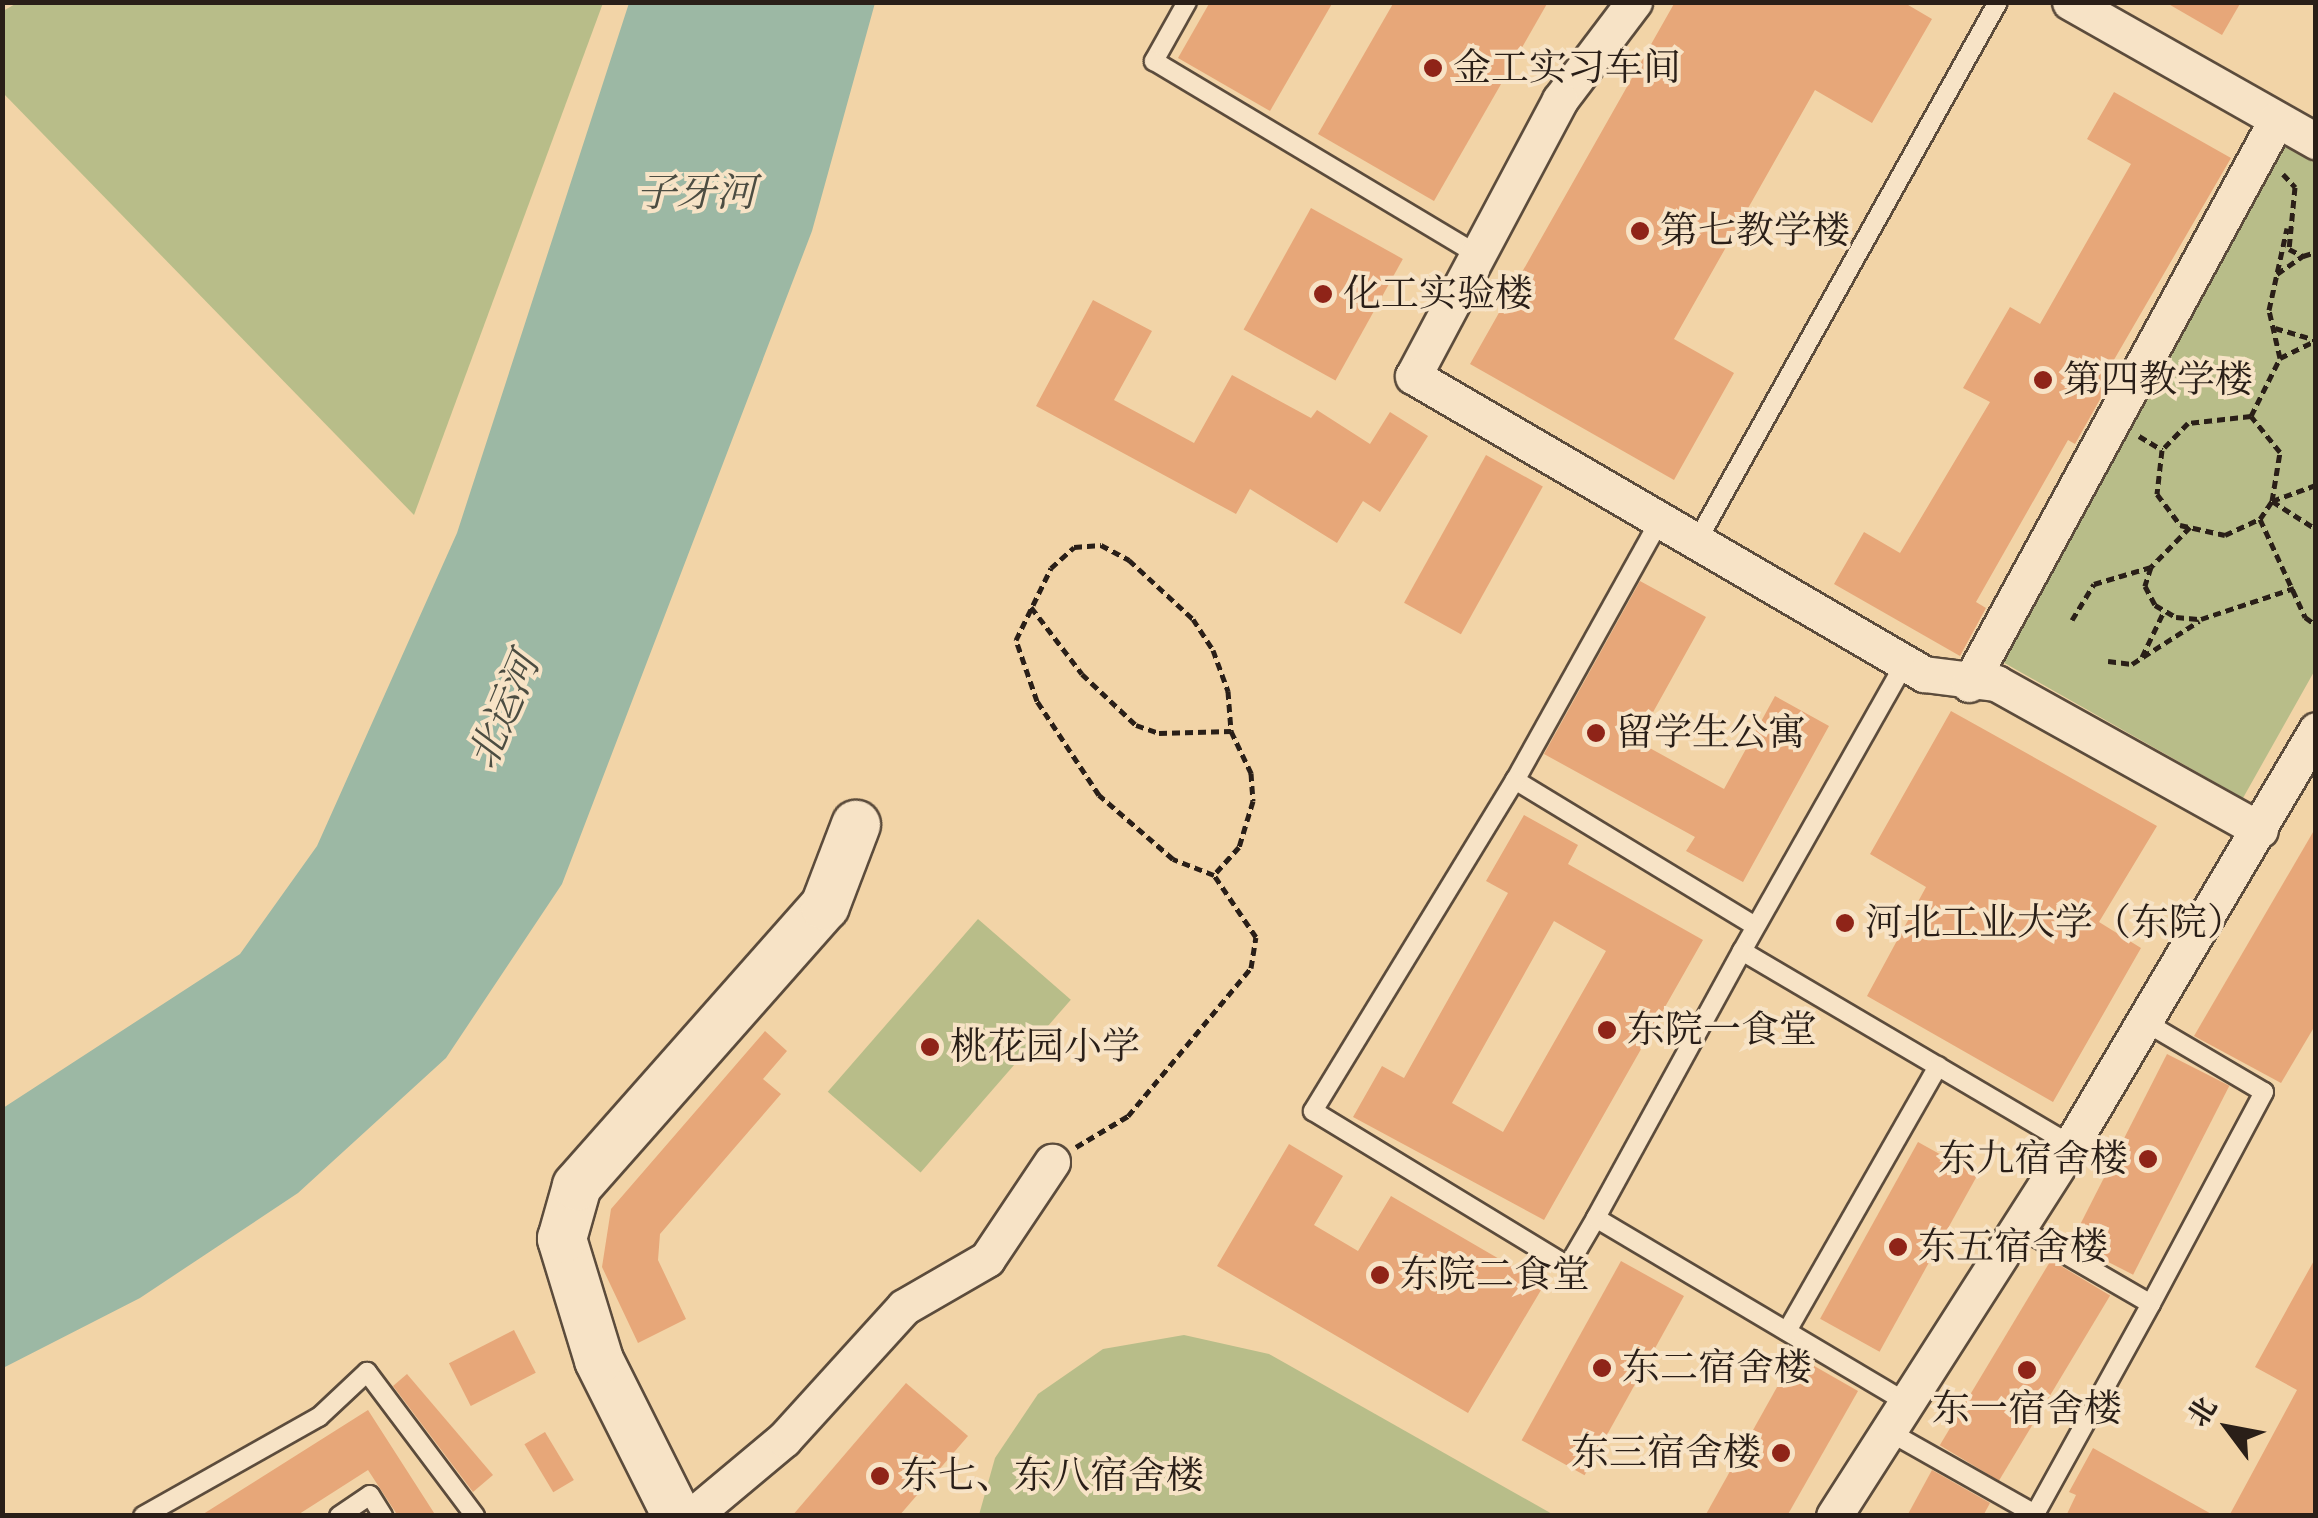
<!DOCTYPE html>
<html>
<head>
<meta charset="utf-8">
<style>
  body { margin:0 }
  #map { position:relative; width:2318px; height:1518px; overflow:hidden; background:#f2d4a7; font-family:"IM FELL French Canon","Noto Serif SC",serif }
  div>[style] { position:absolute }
  .green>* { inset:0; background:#b8bd89; transform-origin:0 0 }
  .water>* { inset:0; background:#9cb8a4 }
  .building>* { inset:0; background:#e7a779; transform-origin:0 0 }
  .path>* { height:5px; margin-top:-2.5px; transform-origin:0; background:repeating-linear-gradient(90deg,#2a1f18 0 8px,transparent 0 13px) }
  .roads { filter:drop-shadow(2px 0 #5c4c3c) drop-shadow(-2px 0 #5c4c3c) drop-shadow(0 2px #5c4c3c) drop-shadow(0 -2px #5c4c3c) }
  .lane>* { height:18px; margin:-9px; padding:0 9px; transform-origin:9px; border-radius:9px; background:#f7e3c6 }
  .street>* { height:35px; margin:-17.5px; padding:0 17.5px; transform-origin:17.5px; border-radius:17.5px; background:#f7e3c6 }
  .secondary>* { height:48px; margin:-24px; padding:0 24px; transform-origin:24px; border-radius:24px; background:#f7e3c6 }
  .dots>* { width:28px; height:28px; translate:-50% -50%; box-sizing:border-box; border:5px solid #f7e3c6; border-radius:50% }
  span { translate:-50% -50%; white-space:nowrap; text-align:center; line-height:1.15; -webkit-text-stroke:8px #f7e3c6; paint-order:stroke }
  .poi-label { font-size:38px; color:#2a1f18 }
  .left { translate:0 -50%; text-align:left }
  .right { translate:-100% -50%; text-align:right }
  .water-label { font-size:40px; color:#4c4d42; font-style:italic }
  .frame { position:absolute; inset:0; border:5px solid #2a1f18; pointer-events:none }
  .north { position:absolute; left:2178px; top:1378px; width:100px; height:100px; -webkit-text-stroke:8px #f7e3c6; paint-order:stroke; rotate:302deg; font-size:28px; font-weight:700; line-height:40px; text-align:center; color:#2a1f18 }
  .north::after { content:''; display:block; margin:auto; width:35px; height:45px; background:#2a1f18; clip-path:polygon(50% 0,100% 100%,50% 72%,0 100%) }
</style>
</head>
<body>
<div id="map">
  <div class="green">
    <i style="clip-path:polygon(17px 3px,603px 3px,414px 515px,3px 93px,3px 11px)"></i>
    <i style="clip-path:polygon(2274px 139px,2315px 163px,2315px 670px,2243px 798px,1985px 652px)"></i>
    <i style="left:978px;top:919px;width:123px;height:229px;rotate:41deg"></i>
    <i style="clip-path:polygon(1184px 1335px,1269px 1354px,1554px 1515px,979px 1515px,995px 1458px,1038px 1394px,1103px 1349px)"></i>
  </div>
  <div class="water">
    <i style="clip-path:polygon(629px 3px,875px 3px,812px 231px,562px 884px,446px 1058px,298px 1193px,140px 1298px,3px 1368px,3px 1108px,240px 954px,317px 846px,457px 533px)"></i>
  </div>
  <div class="building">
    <i style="clip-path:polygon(1210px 2px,1333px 2px,1270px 111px,1178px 58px)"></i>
    <i style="clip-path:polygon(1394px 2px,1548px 2px,1434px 201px,1318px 134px)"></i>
    <i style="clip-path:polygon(1675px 2px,1903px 2px,1932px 19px,1872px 123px,1815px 90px,1674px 339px,1734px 373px,1674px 480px,1470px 364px)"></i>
    <i style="clip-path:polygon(2165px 2px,2241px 2px,2222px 35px)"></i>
    <i style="clip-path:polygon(2114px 92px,2231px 158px,2111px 365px,2117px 369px,2075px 444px,2068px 440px,1976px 602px,1986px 608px,1960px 656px,1834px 584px,1864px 532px,1900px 553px,1990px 402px,1963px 388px,2010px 307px,2040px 324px,2131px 164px,2087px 139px)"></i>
    <i style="left:1311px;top:208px;width:105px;height:139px;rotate:29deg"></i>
    <i style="clip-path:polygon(1093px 300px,1152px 331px,1114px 400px,1194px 443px,1232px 375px,1311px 418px,1317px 410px,1370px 444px,1390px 412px,1428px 436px,1380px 512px,1363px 501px,1337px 543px,1250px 489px,1236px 514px,1036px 406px)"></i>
    <i style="left:1486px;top:455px;width:65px;height:169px;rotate:29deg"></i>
    <i style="clip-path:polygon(1640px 581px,1706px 617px,1637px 741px,1724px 789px,1775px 696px,1829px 726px,1743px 882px,1686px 851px,1695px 837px,1544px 754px)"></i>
    <i style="clip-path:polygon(1951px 711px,2157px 826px,2099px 922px,2141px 948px,2053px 1102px,1867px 996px,1926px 887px,1870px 854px)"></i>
    <i style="clip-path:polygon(evenodd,1524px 815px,1578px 845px,1568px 864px,1703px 940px,1544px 1220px,1353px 1117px,1382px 1066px,1404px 1078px,1508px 893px,1486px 881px,1524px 815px,1554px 921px,1606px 951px,1503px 1132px,1452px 1103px,1554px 921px)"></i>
    <i style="clip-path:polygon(2316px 827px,2316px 1024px,2281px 1083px,2194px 1036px)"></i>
    <i style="clip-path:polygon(765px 1031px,787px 1051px,763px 1079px,781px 1094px,660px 1234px,658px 1260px,686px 1319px,638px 1343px,602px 1267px,611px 1209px)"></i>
    <i style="left:2167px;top:1054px;width:70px;height:212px;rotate:27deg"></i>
    <i style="left:1918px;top:1142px;width:68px;height:202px;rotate:29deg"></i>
    <i style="clip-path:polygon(1289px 1144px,1343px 1176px,1314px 1225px,1358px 1251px,1391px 1196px,1544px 1285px,1468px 1413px,1217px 1266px)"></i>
    <i style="clip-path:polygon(2316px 1257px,2316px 1516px,2229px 1516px,2297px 1390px,2255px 1367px)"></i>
    <i style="left:2051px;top:1260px;width:69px;height:216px;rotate:31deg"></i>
    <i style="left:1621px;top:1261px;width:72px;height:205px;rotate:29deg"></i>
    <i style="left:514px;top:1330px;width:48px;height:73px;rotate:63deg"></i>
    <i style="clip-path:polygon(1795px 1355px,1858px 1391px,1787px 1516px,1705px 1516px)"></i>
    <i style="clip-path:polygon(407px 1374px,493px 1475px,473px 1492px,393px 1386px)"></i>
    <i style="clip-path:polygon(906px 1383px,968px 1436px,899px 1516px,792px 1516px)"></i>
    <i style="clip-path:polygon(368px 1410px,436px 1516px,398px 1516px,368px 1470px,296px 1516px,200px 1516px)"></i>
    <i style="left:545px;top:1432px;width:56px;height:24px;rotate:59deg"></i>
    <i style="clip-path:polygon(2093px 1448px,2215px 1516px,2066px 1516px,2076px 1495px,2069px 1492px)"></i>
    <i style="clip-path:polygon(1932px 1470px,1990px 1503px,1983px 1516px,1907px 1516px)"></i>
  </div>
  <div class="path">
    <i style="left:2283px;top:174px;width:18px;rotate:47deg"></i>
    <i style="left:2295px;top:187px;width:62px;rotate:95.5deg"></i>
    <i style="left:2289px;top:249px;width:16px;rotate:27deg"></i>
    <i style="left:2303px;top:256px;width:14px;rotate:-17deg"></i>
    <i style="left:2277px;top:274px;width:32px;rotate:-35deg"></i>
    <i style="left:2275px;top:328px;width:43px;rotate:16.3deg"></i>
    <i style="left:2280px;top:358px;width:37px;rotate:-26deg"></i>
    <i style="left:2251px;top:416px;width:65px;rotate:-63.4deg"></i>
    <i style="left:2280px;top:358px;width:49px;rotate:-102.9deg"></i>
    <i style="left:2269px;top:310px;width:84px;rotate:-77.6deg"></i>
    <i style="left:2139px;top:436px;width:27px;rotate:31deg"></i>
    <i style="left:2272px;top:501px;width:50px;rotate:-80.7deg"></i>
    <i style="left:2280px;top:452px;width:46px;rotate:-128.9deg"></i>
    <i style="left:2251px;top:416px;width:63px;rotate:173.7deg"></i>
    <i style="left:2188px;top:423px;width:37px;rotate:134deg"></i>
    <i style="left:2162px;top:450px;width:44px;rotate:96.5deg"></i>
    <i style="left:2157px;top:494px;width:39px;rotate:53deg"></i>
    <i style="left:2180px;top:525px;width:46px;rotate:12.5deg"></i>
    <i style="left:2225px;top:535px;width:38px;rotate:-25deg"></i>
    <i style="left:2260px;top:519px;width:22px;rotate:-56deg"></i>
    <i style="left:2272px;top:501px;width:47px;rotate:-20deg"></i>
    <i style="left:2272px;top:501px;width:52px;rotate:32.5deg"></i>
    <i style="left:2260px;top:519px;width:108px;rotate:65.3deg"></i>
    <i style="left:2305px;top:617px;width:14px;rotate:36deg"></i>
    <i style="left:2190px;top:527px;width:56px;rotate:134.3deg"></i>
    <i style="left:2151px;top:567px;width:20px;rotate:108deg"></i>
    <i style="left:2145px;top:586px;width:21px;rotate:62deg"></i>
    <i style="left:2155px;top:605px;width:24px;rotate:30deg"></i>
    <i style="left:2176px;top:617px;width:25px;rotate:5deg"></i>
    <i style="left:2201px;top:619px;width:98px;rotate:-18.4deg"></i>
    <i style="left:1031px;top:607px;width:84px;rotate:52.7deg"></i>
    <i style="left:1082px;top:674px;width:74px;rotate:43.4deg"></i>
    <i style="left:1136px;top:725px;width:24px;rotate:19deg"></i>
    <i style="left:1159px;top:733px;width:72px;rotate:-1.6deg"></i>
    <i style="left:2072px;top:620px;width:42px;rotate:-58.6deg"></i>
    <i style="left:2094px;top:584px;width:59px;rotate:-16.6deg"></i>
    <i style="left:2142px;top:657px;width:51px;rotate:-64.4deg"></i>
    <i style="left:2108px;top:661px;width:24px;rotate:7deg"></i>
    <i style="left:2132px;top:664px;width:80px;rotate:-32.7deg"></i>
    <i style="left:1076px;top:1147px;width:61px;rotate:-30.8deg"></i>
    <i style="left:1128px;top:1116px;width:192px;rotate:-50.3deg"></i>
    <i style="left:1251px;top:968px;width:31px;rotate:-81deg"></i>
    <i style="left:1256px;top:937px;width:75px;rotate:-124.1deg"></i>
    <i style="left:1214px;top:875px;width:44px;rotate:-158.7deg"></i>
    <i style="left:1173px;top:859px;width:98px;rotate:-139.1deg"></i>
    <i style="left:1099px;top:795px;width:113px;rotate:-123.4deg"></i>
    <i style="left:1037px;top:701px;width:65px;rotate:-109deg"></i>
    <i style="left:1016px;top:640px;width:80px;rotate:-64.1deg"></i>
    <i style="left:1051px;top:568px;width:31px;rotate:-42deg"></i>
    <i style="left:1074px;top:547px;width:27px;rotate:-4deg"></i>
    <i style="left:1101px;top:545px;width:32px;rotate:28deg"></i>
    <i style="left:1129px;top:560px;width:87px;rotate:42.7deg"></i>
    <i style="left:1193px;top:619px;width:37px;rotate:57deg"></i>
    <i style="left:1213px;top:650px;width:44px;rotate:69.9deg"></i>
    <i style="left:1228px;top:691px;width:40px;rotate:85.7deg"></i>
    <i style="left:1231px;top:731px;width:47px;rotate:64.5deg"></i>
    <i style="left:1251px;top:773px;width:28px;rotate:86deg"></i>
    <i style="left:1253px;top:801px;width:48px;rotate:106.9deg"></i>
    <i style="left:1239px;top:847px;width:38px;rotate:132deg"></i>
  </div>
  <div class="roads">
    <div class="lane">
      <i style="left:1187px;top:2px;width:68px;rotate:119.2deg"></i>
      <i style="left:1154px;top:61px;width:378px;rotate:30.9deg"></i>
      <i style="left:1660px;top:520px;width:298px;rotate:119.1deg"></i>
      <i style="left:1515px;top:780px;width:281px;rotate:31.3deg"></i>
      <i style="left:1697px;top:541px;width:617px;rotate:-60.82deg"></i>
      <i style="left:1905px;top:663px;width:331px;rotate:119.5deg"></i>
      <i style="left:1742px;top:951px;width:382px;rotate:30.5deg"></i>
      <i style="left:1515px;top:780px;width:388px;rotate:121.4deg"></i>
      <i style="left:1313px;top:1111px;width:298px;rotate:31.3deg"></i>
      <i style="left:1568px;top:1266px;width:56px;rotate:-59.7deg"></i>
      <i style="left:1742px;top:951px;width:304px;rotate:118.7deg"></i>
      <i style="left:1596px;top:1218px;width:360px;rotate:30.7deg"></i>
      <i style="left:2145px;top:1022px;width:138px;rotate:30.5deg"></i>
      <i style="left:2264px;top:1092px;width:240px;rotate:118.1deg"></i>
      <i style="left:1787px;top:1331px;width:305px;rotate:-60.3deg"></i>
      <i style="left:1888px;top:1431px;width:169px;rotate:29.5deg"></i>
      <i style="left:2035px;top:1514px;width:240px;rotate:-61.1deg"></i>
      <i style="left:2151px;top:1304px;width:154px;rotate:-149.9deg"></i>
      <i style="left:143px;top:1516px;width:202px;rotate:-29.4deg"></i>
      <i style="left:319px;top:1417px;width:66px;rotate:-43.2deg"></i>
      <i style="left:367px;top:1372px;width:180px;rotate:53.1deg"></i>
      <i style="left:339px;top:1516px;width:37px;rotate:-34deg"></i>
      <i style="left:370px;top:1495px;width:25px;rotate:58deg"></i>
    </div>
    <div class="street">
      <i style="left:1634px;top:2px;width:123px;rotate:127.1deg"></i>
      <i style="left:1560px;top:100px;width:313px;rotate:118deg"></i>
      <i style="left:1413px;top:376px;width:592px;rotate:30.25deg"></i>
      <i style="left:1924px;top:674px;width:73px;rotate:7.1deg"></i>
      <i style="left:1996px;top:683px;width:302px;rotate:29.1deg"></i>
      <i style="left:2070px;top:2px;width:283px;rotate:29.5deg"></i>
      <i style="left:1969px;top:684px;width:643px;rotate:-61.4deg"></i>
      <i style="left:692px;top:1516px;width:120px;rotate:-39.9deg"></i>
      <i style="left:784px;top:1439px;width:178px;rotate:-47.7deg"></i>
      <i style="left:904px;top:1307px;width:96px;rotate:-30deg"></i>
      <i style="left:987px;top:1259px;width:117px;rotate:-56.2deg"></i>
      <i style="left:1834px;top:1516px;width:440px;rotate:-57.4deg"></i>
      <i style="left:2071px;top:1145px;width:482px;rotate:-59.4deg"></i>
    </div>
    <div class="secondary">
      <i style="left:677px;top:1516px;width:174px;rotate:-116.6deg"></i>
      <i style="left:599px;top:1360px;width:127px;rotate:-107deg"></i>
      <i style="left:562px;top:1239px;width:55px;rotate:-74.2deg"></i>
      <i style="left:577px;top:1186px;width:374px;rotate:-48.5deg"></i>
      <i style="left:825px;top:906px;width:87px;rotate:-69.1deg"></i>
    </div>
  </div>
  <div class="dots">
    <i style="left:1433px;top:68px;background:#8f2418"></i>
    <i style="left:1640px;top:231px;background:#8f2418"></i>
    <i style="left:1323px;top:294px;background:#8f2418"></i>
    <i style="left:2043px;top:380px;background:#8f2418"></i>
    <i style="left:1596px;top:733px;background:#8f2418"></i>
    <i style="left:1845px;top:923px;background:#8f2418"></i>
    <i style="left:1607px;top:1030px;background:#8f2418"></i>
    <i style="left:930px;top:1047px;background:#8f2418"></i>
    <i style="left:2148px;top:1159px;background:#8f2418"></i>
    <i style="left:1898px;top:1247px;background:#8f2418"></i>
    <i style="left:1380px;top:1275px;background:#8f2418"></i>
    <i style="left:1602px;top:1368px;background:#8f2418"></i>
    <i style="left:2027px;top:1370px;background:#8f2418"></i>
    <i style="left:1781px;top:1453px;background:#8f2418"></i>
    <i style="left:880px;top:1476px;background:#8f2418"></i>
  </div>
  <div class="poi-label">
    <span class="left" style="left:1453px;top:68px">金工实习车间</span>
    <span class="left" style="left:1660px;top:231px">第七教学楼</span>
    <span class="left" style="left:1343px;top:294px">化工实验楼</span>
    <span class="left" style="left:2063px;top:380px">第四教学楼</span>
    <span class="left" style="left:1616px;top:733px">留学生公寓</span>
    <span class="left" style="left:1865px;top:923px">河北工业大学（东院）</span>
    <span class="left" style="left:1627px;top:1030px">东院一食堂</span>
    <span class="left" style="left:950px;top:1047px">桃花园小学</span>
    <span class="right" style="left:2128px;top:1159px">东九宿舍楼</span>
    <span class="left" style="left:1918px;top:1247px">东五宿舍楼</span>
    <span class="left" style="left:1400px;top:1275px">东院二食堂</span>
    <span class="left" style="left:1622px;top:1368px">东二宿舍楼</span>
    <span style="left:2027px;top:1409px">东一宿舍楼</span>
    <span class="right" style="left:1761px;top:1453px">东三宿舍楼</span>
    <span class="left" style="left:900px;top:1476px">东七、东八宿舍楼</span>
  </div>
  <div class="water-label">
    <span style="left:696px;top:193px">子牙河</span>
    <span style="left:504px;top:711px;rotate:-67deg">北运河</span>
  </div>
  <div class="frame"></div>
  <div class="north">北</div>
</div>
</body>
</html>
